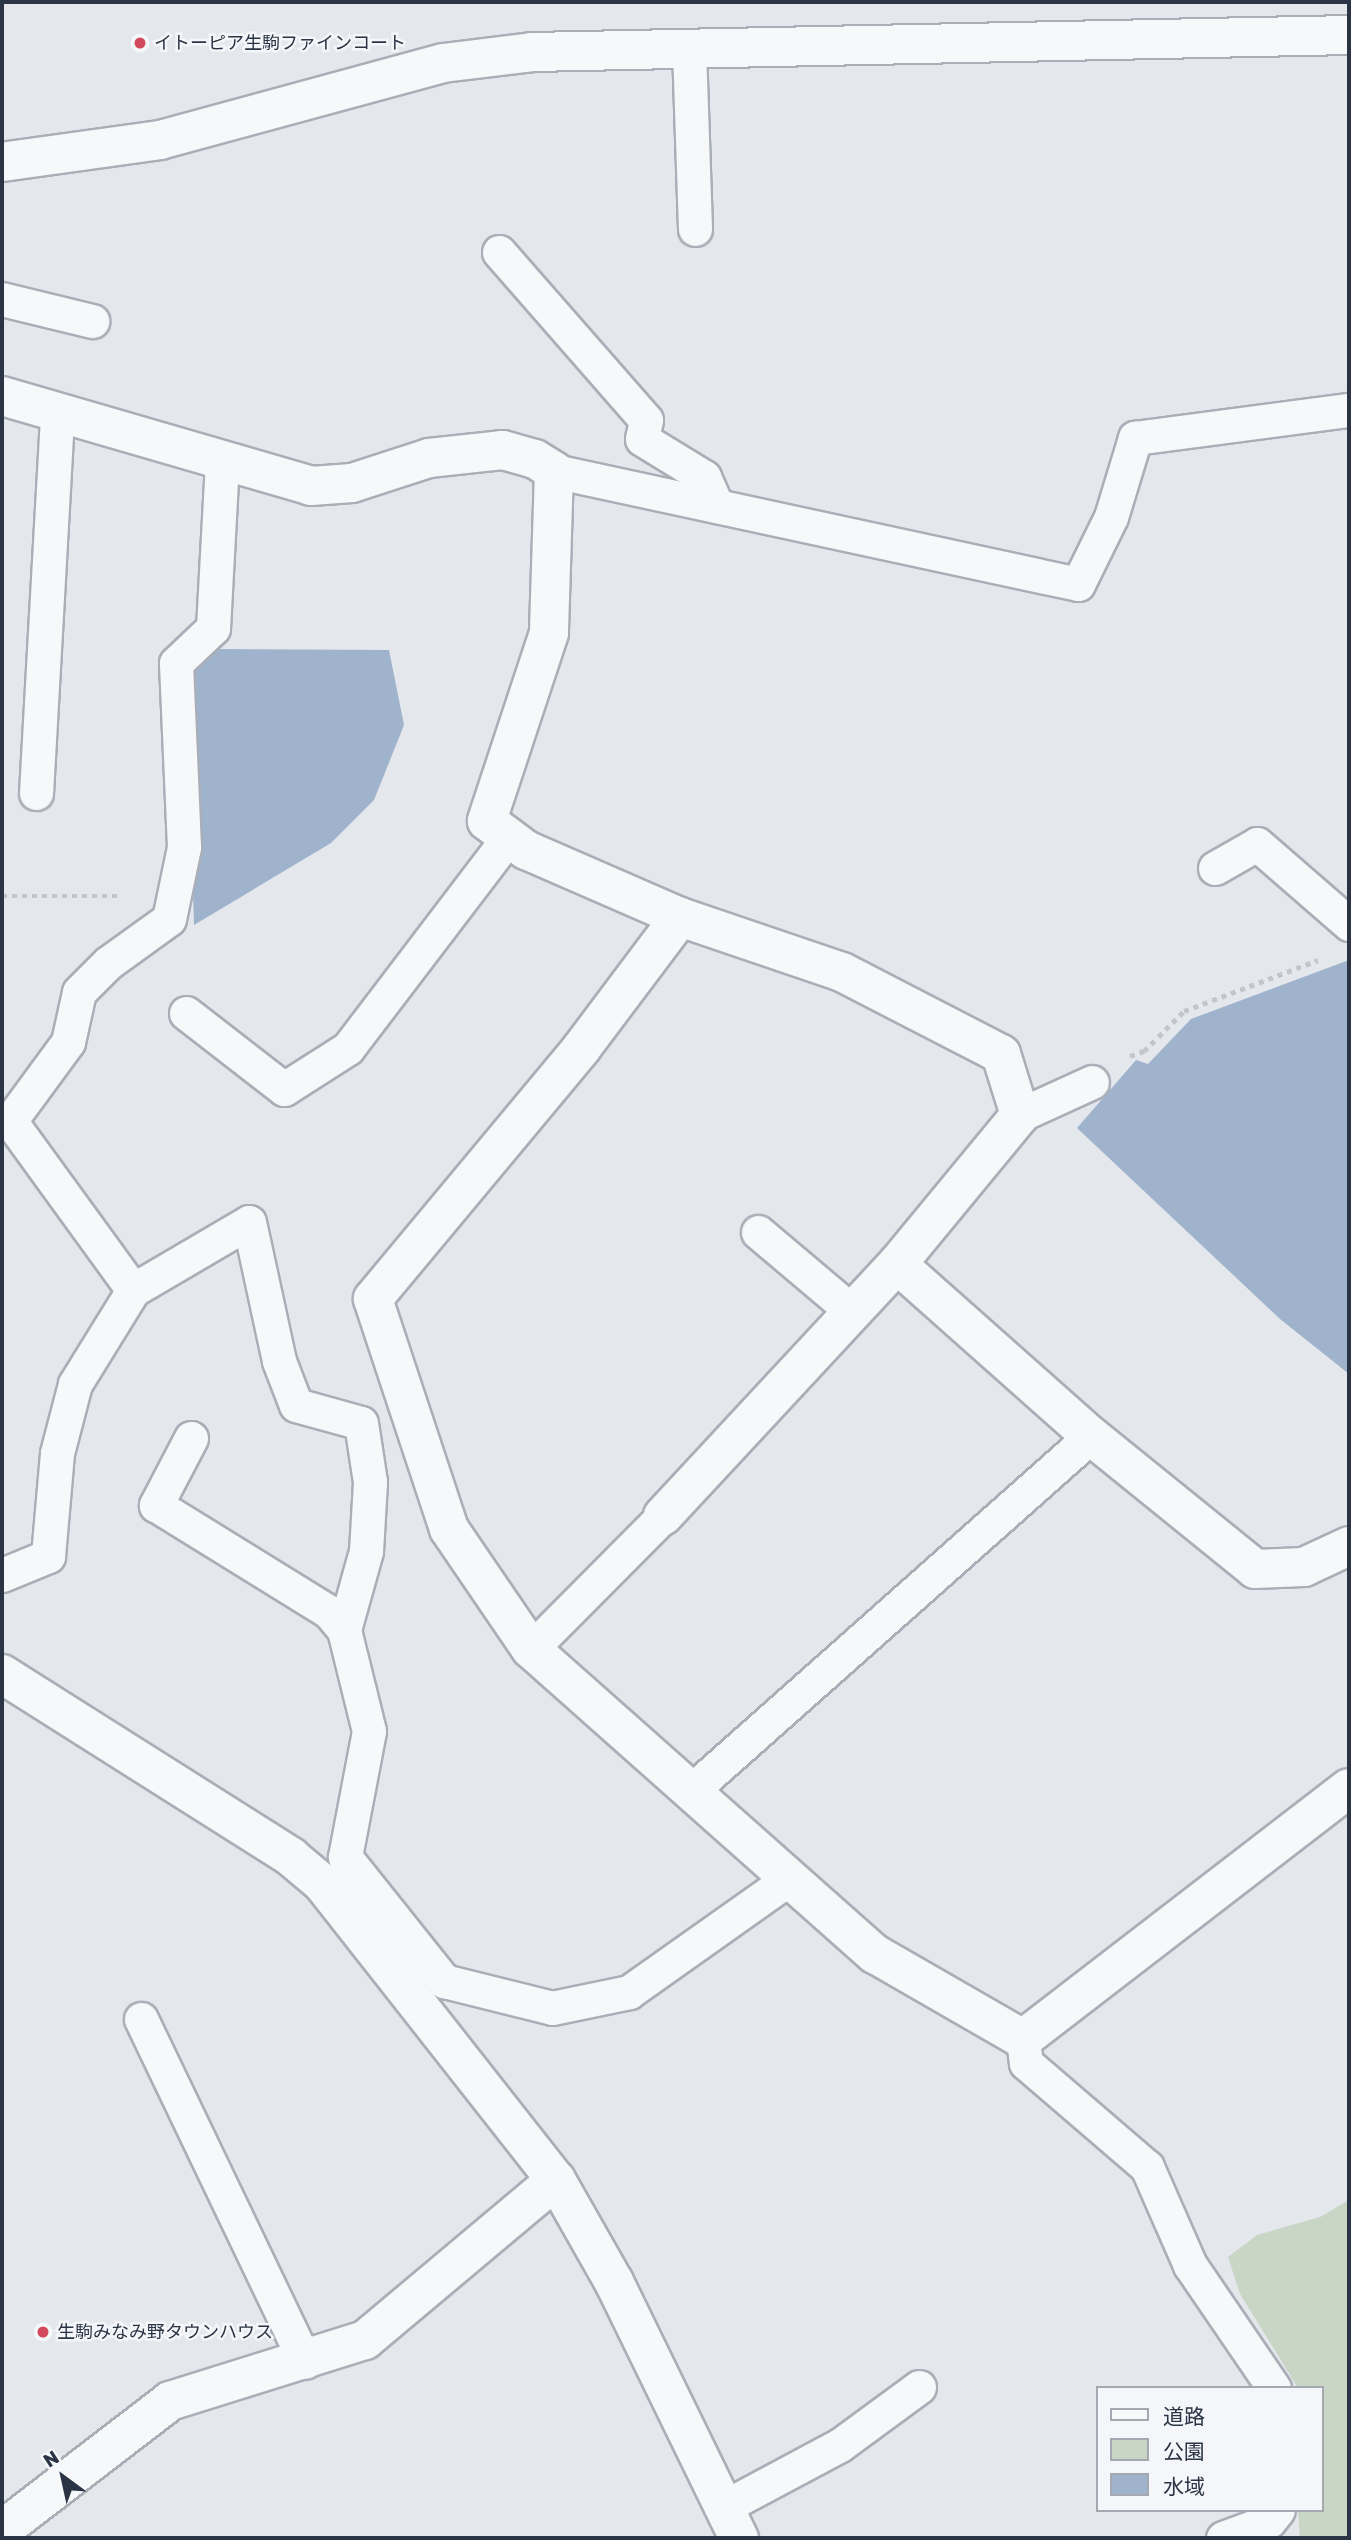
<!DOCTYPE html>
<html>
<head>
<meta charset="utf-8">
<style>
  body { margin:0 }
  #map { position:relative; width:1351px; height:2540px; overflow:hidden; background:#e4e7ec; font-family:Rubik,"Noto Sans JP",sans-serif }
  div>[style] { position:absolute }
  .green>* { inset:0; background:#c9d6c5 }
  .water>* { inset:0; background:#9fb4cc }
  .path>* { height:4.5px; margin-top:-2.25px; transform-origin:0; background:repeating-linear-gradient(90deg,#c2c5cb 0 5px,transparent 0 10px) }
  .roads { filter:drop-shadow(2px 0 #a9aeb7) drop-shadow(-2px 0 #a9aeb7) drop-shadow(0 2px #a9aeb7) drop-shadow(0 -2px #a9aeb7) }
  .lane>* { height:33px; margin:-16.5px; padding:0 16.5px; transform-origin:16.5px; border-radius:16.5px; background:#f7f8fa }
  .street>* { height:38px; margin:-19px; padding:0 19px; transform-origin:19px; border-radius:19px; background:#f7f8fa }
  .dots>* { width:19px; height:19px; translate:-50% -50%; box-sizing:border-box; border:4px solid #f4f6f9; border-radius:50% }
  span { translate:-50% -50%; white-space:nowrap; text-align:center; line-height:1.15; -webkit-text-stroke:5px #f4f6f9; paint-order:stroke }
  .poi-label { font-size:18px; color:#2b3445 }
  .left { translate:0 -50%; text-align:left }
  .frame { position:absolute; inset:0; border:4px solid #2b3445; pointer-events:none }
  .legend { position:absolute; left:1096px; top:2386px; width:228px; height:126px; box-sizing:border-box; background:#f4f6f9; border:2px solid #a4a8b1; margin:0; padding:9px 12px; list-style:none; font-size:21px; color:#2b3445 }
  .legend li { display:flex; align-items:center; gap:14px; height:35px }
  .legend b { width:35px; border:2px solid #a4a8b1 }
  .north { position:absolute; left:28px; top:2442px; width:70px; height:70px; -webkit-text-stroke:5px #f4f6f9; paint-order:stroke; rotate:327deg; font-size:19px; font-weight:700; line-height:28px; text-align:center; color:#2b3445 }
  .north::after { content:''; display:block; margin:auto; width:24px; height:32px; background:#2b3445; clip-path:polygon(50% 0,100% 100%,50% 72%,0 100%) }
</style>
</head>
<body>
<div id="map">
  <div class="green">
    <i style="clip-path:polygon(1349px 2200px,1349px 2538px,1300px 2538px,1298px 2510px,1321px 2510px,1321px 2388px,1298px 2388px,1240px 2294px,1228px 2257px,1257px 2235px,1320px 2217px)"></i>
  </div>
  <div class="water">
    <i style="clip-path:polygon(216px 649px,389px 650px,404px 725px,374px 800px,331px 843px,194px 925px,186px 669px)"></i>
    <i style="clip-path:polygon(1349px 960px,1349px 1374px,1280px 1319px,1077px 1128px,1136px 1060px,1148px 1064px,1191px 1019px)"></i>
  </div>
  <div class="path">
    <i style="left:2px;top:896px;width:116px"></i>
    <i style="left:1130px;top:1056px;width:15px;rotate:-20deg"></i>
    <i style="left:1144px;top:1051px;width:57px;rotate:-45deg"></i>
    <i style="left:1184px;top:1011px;width:143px;rotate:-20.8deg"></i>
  </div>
  <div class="roads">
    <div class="lane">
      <i style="left:689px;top:48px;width:181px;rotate:88.1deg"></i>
      <i style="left:499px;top:252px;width:223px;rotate:48.8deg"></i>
      <i style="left:646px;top:420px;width:19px;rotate:102deg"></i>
      <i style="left:642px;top:439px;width:73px;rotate:31.5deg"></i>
      <i style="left:704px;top:477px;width:32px;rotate:66deg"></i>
      <i style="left:2px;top:299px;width:93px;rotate:13.7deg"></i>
      <i style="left:554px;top:471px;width:536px;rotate:12.17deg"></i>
      <i style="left:1078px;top:584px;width:75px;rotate:-63.8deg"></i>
      <i style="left:1111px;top:517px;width:83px;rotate:-73.1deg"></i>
      <i style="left:1135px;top:438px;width:216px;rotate:-7.5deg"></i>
      <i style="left:36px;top:793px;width:382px;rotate:-86.8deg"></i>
      <i style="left:1215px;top:868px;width:48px;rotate:-29.7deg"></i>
      <i style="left:1257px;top:844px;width:122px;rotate:41deg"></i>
      <i style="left:186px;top:1013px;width:124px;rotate:37.8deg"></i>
      <i style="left:284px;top:1089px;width:76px;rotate:-32.6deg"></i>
      <i style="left:348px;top:1048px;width:265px;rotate:-52.7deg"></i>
      <i style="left:1020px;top:1115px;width:79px;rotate:-24.6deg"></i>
      <i style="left:758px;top:1232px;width:119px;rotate:40.2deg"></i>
      <i style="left:133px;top:1290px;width:209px;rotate:-126deg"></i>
      <i style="left:10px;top:1121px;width:98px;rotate:-53.7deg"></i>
      <i style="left:68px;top:1042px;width:51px;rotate:-77.6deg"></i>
      <i style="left:79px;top:992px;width:41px;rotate:-45deg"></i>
      <i style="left:108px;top:963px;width:75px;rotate:-35.8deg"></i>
      <i style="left:169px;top:919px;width:74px;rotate:-78.2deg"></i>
      <i style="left:184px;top:847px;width:184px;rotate:-92.5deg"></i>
      <i style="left:176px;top:663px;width:51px;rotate:-43.4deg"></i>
      <i style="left:213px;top:628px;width:168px;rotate:-86.9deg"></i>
      <i style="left:191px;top:1438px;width:76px;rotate:117.6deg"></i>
      <i style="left:156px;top:1505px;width:203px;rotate:31.7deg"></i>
      <i style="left:329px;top:1612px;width:23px;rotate:50deg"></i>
      <i style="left:344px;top:1630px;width:104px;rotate:76.1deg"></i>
      <i style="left:369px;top:1731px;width:128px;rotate:100.8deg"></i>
      <i style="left:345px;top:1857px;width:159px;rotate:51.4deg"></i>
      <i style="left:444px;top:1981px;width:111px;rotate:14deg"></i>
      <i style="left:552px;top:2008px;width:79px;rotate:-11.7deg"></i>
      <i style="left:629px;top:1992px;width:194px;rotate:-35.3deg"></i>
      <i style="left:2px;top:1575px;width:50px;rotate:-22.4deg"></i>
      <i style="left:48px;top:1556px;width:103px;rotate:-85deg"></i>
      <i style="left:57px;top:1453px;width:71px;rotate:-75.4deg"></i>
      <i style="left:75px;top:1384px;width:110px;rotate:-58.3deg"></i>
      <i style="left:133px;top:1290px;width:134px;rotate:-30.4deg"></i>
      <i style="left:249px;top:1222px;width:142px;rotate:77.8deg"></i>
      <i style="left:279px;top:1361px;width:47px;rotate:68.9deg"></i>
      <i style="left:296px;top:1405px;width:67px;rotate:15.5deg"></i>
      <i style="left:361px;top:1423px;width:60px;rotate:81.3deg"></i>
      <i style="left:370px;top:1482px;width:69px;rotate:93.3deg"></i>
      <i style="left:366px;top:1551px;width:82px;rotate:105.6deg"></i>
      <i style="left:531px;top:1649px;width:187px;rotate:-45.2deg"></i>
      <i style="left:691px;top:1791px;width:535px;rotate:-41.59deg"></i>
      <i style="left:141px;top:2019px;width:380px;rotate:64.4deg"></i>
      <i style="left:1023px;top:2039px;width:24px;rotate:83deg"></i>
      <i style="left:1026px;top:2063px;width:160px;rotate:40.7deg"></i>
      <i style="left:1147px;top:2167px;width:107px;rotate:66.3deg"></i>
      <i style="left:1190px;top:2265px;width:149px;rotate:55.7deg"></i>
      <i style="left:722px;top:2508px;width:134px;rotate:-28.1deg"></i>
      <i style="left:840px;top:2445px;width:98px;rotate:-36.3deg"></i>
      <i style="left:1223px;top:2538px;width:49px;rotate:-20.3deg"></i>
      <i style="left:1269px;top:2521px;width:14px;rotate:-51deg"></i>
    </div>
    <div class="street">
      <i style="left:2px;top:162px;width:160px;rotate:-7.9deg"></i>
      <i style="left:160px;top:140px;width:293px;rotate:-15.2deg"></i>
      <i style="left:443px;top:63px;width:90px;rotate:-7deg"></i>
      <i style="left:532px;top:52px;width:817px;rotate:-1.19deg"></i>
      <i style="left:2px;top:396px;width:322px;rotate:16.2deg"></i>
      <i style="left:311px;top:486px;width:41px;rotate:-4.2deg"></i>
      <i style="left:352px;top:483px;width:81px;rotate:-18deg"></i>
      <i style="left:429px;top:458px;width:74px;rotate:-6.2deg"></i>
      <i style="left:503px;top:450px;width:33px;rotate:16deg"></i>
      <i style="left:535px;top:459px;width:22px;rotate:32deg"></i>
      <i style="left:554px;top:471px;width:162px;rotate:91.8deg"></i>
      <i style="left:549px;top:633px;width:198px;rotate:108.3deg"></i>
      <i style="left:487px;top:821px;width:49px;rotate:36.6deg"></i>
      <i style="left:526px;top:850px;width:168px;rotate:23.5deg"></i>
      <i style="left:680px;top:917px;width:171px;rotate:18.8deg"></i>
      <i style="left:842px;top:972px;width:179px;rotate:27.3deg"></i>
      <i style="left:1001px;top:1054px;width:64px;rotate:72.7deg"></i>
      <i style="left:1020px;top:1115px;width:193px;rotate:129.5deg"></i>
      <i style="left:897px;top:1264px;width:344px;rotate:132.9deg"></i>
      <i style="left:680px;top:917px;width:165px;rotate:126.9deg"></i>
      <i style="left:581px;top:1049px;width:325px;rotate:129.8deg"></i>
      <i style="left:373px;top:1299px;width:242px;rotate:71.7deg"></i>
      <i style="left:449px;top:1529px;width:145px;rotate:55.7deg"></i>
      <i style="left:531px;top:1649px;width:460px;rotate:41.6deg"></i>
      <i style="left:875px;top:1954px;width:171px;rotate:29.9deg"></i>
      <i style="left:1023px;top:2039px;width:411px;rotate:-37.6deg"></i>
      <i style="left:897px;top:1264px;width:259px;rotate:41.6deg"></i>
      <i style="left:1091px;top:1436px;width:211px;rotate:39deg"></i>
      <i style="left:1255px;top:1569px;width:49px;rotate:-2.3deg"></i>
      <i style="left:1304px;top:1567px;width:50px;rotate:-25deg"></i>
      <i style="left:2px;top:1674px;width:342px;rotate:32.3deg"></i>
      <i style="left:291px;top:1857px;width:40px;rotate:40deg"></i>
      <i style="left:322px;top:1883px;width:378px;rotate:51.8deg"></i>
      <i style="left:556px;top:2180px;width:117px;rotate:60.4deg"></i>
      <i style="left:614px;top:2282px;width:285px;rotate:64deg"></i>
      <i style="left:2px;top:2530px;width:212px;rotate:-37.5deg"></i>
      <i style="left:170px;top:2401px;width:204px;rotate:-17.4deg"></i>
      <i style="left:365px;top:2340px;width:249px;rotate:-40deg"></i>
    </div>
  </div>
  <div class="dots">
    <i style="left:140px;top:43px;background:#d1495b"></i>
    <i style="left:43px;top:2332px;background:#d1495b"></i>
  </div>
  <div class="poi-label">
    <span class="left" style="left:154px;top:43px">イトーピア生駒ファインコート</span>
    <span class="left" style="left:57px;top:2332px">生駒みなみ野タウンハウス</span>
  </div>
  <div class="frame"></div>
  <ul class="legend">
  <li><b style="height:9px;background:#f7f8fa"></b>道路</li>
  <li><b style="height:19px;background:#c9d6c5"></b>公園</li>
  <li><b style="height:19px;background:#9fb4cc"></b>水域</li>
  </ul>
  <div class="north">N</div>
</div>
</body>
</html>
